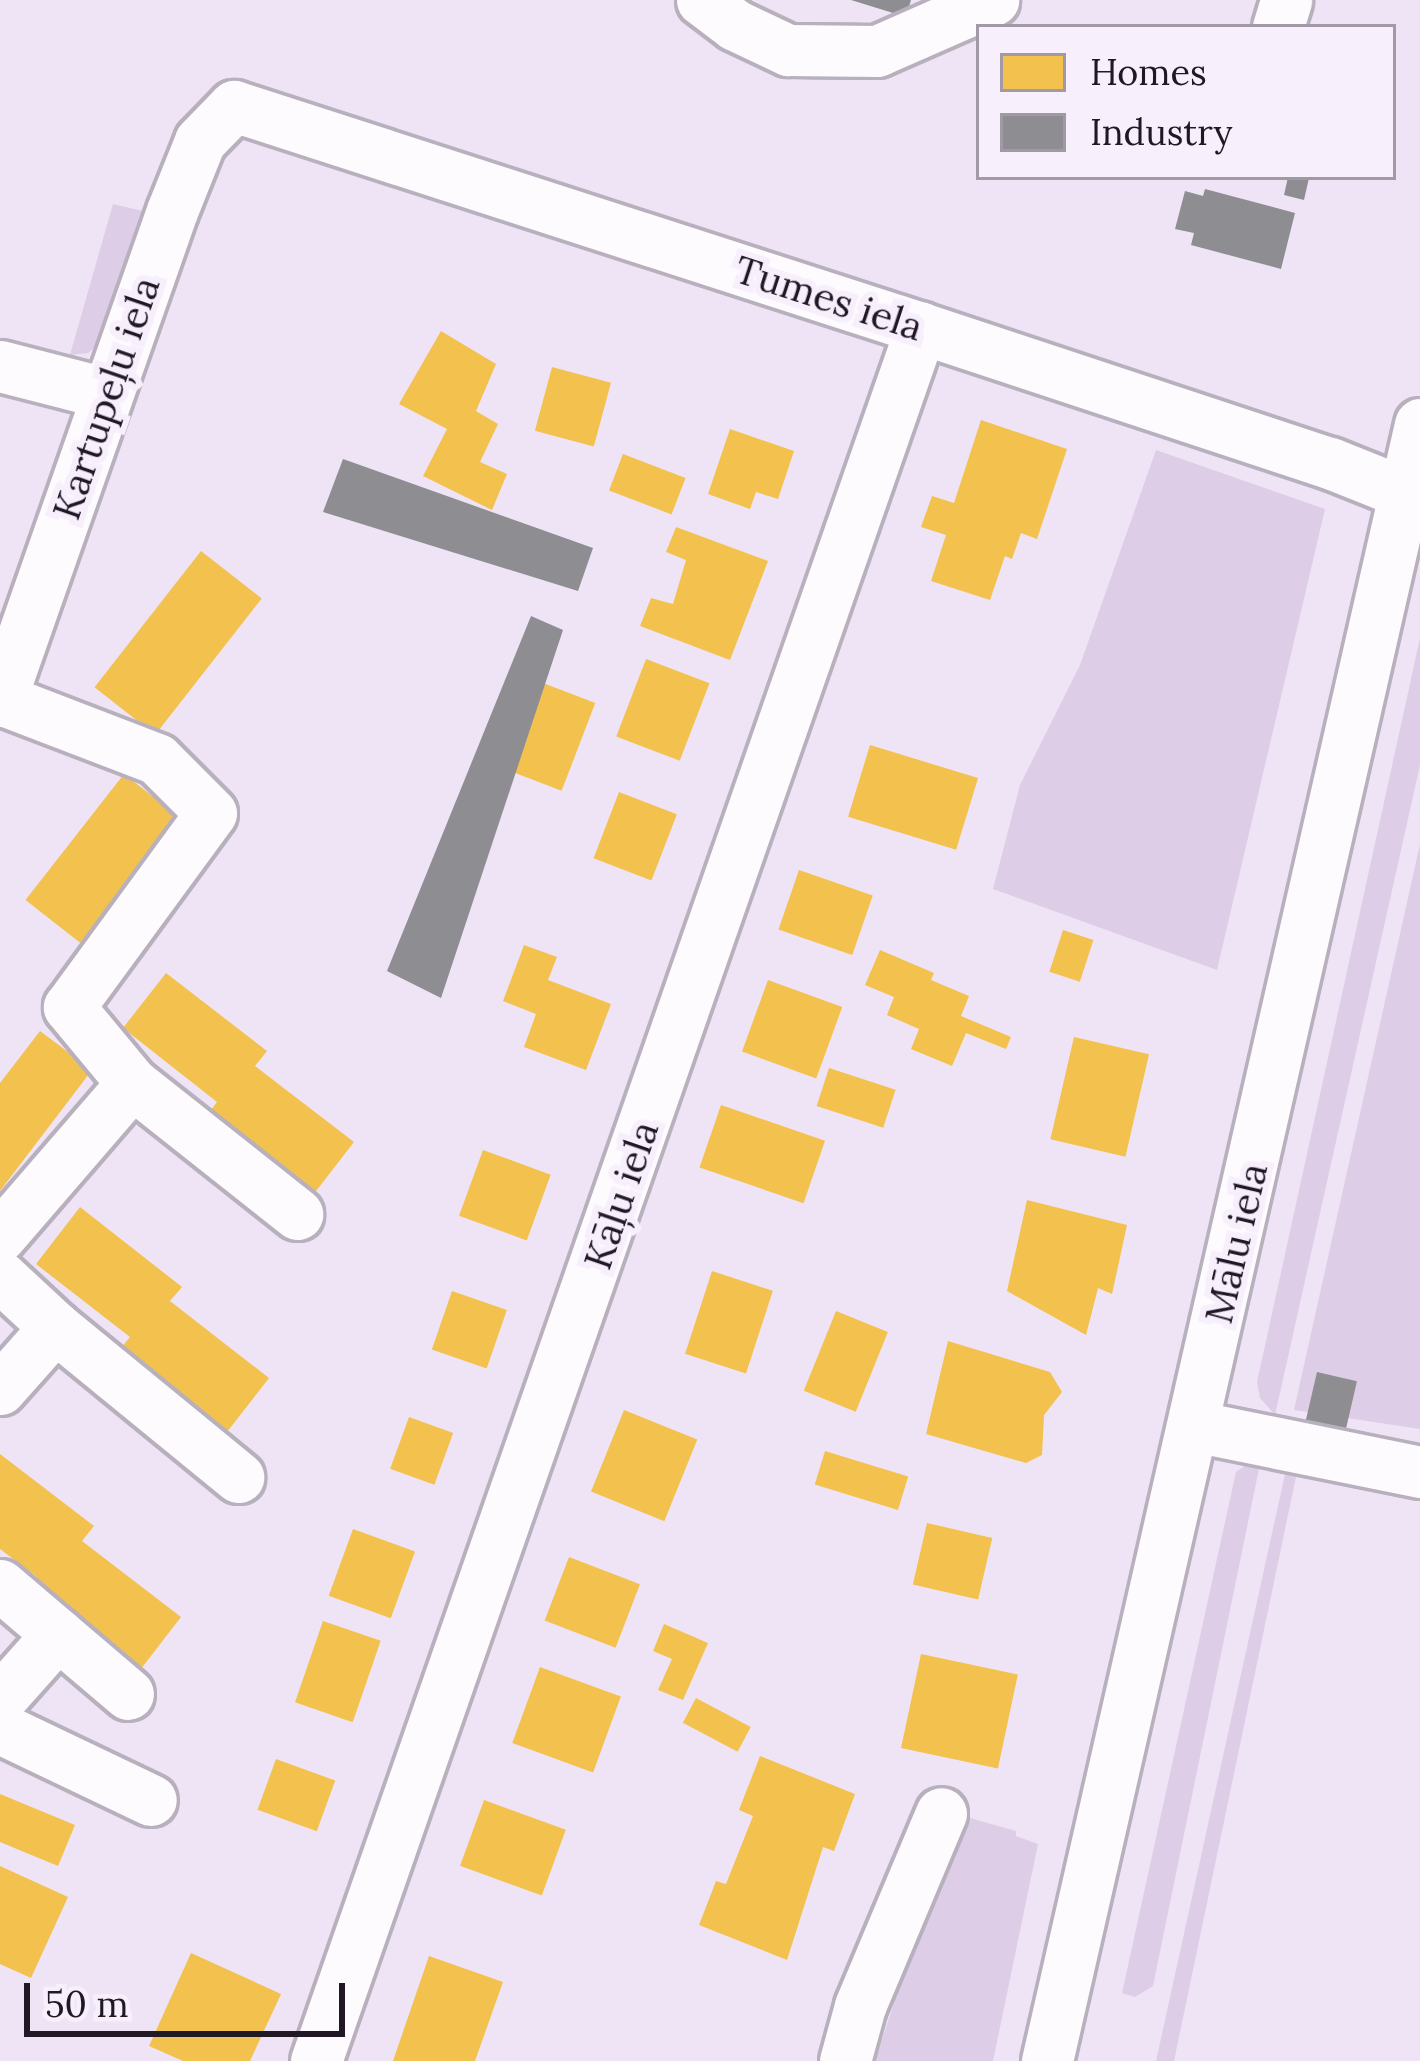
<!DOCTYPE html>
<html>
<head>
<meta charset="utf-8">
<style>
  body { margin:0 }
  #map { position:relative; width:1420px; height:2061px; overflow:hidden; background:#efe4f5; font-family:Lora,serif }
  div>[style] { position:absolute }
  .green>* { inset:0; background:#ddcde7 }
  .homes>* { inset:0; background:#f2c14e; transform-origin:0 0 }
  .industry>* { inset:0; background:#8d8d92; transform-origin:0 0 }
  .roads { filter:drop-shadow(3px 0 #b8b0bd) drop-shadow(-3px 0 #b8b0bd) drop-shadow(0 3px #b8b0bd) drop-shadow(0 -3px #b8b0bd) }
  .minor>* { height:51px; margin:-25.5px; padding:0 25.5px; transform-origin:25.5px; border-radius:25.5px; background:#fdfbfe }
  span { translate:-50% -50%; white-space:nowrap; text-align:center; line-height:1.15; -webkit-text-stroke:12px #f7effc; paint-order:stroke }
  .street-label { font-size:39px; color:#201925 }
  .legend { position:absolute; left:976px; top:24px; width:420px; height:156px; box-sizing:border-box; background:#f7effc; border:3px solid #a199a6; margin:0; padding:15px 21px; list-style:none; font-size:36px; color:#201925 }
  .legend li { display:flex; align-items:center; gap:24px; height:60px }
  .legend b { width:60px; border:3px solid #a199a6 }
  .scale { position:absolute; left:24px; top:1983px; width:321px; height:54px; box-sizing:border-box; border:6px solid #201925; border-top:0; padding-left:15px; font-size:36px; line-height:42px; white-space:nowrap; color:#201925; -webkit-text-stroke:9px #f7effc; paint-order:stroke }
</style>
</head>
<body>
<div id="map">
  <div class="green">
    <i style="clip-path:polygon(113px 204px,147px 212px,102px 341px,88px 353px,70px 355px)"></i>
    <i style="clip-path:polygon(1156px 450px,1325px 509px,1217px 970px,993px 889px,1020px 785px,1080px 665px)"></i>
    <i style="clip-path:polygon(1420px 638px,1420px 765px,1275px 1415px,1260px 1398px,1257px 1382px)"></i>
    <i style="clip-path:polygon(1420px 844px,1420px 1429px,1294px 1410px)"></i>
    <i style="clip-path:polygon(1262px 1454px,1153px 1986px,1135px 1997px,1122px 1993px,1236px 1472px)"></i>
    <i style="clip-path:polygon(1287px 1465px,1298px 1467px,1174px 2061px,1156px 2061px)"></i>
    <i style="clip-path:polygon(956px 1814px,1016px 1831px,1016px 1836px,1038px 1844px,993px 2061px,875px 2061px)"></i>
  </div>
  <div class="homes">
    <i style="clip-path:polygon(441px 331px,496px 364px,476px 411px,498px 424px,480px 462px,507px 474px,492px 510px,423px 476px,447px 429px,399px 404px)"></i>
    <i style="left:552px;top:367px;width:61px;height:66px;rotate:15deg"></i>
    <i style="clip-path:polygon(981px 420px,1067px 449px,1037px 539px,1021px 533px,1012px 559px,1005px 556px,990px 600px,931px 581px,946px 535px,921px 527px,932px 496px,954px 503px)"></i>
    <i style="clip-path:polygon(730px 429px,794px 451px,778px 499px,756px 492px,750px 509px,708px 494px)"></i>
    <i style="left:623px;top:454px;width:67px;height:39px;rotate:21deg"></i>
    <i style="clip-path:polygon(676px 527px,768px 561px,730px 660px,640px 626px,651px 598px,673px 604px,686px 560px,666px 552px)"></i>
    <i style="left:201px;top:551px;width:77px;height:173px;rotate:38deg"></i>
    <i style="left:646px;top:659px;width:68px;height:83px;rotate:21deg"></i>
    <i style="left:543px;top:683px;width:56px;height:94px;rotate:21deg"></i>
    <i style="left:870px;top:745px;width:113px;height:75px;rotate:17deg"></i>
    <i style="left:124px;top:774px;width:71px;height:160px;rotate:38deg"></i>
    <i style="left:619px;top:792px;width:62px;height:71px;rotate:21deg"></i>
    <i style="left:799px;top:870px;width:78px;height:63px;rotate:19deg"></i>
    <i style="left:1063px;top:930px;width:32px;height:44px;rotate:18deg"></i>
    <i style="clip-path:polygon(524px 945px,557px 957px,548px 980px,611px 1004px,586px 1070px,524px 1047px,536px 1014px,503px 1001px)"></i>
    <i style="clip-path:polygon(880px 950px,934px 973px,931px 980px,969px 996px,961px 1016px,1011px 1037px,1006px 1049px,966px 1033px,952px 1066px,911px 1049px,919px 1029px,887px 1015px,894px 997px,865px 985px)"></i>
    <i style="clip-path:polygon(166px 973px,267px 1051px,255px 1066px,354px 1142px,313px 1195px,208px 1114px,217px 1102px,123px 1028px)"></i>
    <i style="left:768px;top:980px;width:79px;height:76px;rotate:20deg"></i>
    <i style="clip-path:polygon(40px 1031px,92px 1070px,0 1191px,0 1083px)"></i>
    <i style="left:1074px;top:1037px;width:77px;height:105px;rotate:13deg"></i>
    <i style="left:829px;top:1068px;width:70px;height:40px;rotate:18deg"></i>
    <i style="left:721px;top:1105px;width:110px;height:66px;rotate:19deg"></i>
    <i style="left:483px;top:1150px;width:72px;height:70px;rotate:20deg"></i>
    <i style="clip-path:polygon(1027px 1200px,1127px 1225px,1112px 1294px,1098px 1288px,1086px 1335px,1007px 1291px)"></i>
    <i style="clip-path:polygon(80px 1207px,182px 1287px,170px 1301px,269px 1378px,227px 1432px,120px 1349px,130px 1337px,36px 1264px)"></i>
    <i style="left:712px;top:1271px;width:64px;height:87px;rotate:18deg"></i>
    <i style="left:452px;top:1291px;width:58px;height:62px;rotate:19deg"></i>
    <i style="left:836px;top:1311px;width:56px;height:86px;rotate:22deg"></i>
    <i style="clip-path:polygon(948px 1341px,1050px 1372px,1062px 1392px,1044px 1415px,1042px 1455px,1026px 1463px,926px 1434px)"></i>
    <i style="left:624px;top:1410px;width:79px;height:88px;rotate:22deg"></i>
    <i style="left:409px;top:1417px;width:47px;height:55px;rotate:20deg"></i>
    <i style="left:825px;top:1451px;width:87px;height:35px;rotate:17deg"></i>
    <i style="clip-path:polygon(0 1454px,94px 1526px,82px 1541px,181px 1617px,137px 1674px,28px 1590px,37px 1577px,0 1549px)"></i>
    <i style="left:927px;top:1523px;width:67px;height:63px;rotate:13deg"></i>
    <i style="left:353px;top:1529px;width:66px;height:71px;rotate:20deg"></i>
    <i style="left:569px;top:1557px;width:76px;height:68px;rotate:21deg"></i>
    <i style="left:323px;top:1621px;width:61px;height:86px;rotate:19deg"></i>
    <i style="clip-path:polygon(664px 1624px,708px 1643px,683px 1700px,658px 1690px,672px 1659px,653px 1651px)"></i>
    <i style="left:921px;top:1654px;width:99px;height:96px;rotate:12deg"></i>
    <i style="left:540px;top:1667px;width:86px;height:81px;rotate:20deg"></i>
    <i style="left:696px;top:1698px;width:62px;height:28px;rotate:28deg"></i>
    <i style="clip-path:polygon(760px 1756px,855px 1794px,834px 1851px,823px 1847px,787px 1960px,699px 1925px,716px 1881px,726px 1884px,753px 1816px,739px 1810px)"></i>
    <i style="left:276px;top:1759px;width:63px;height:54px;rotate:20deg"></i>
    <i style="clip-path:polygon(0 1794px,75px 1825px,58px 1866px,0 1842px)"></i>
    <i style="left:484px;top:1800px;width:87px;height:70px;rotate:20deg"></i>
    <i style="clip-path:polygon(0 1866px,68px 1897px,31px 1978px,0 1964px)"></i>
    <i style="clip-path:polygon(191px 1953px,281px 1994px,250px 2061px,183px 2061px,149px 2046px)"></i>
    <i style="clip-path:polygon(429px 1956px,503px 1982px,475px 2061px,393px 2061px)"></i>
  </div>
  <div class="industry">
    <i style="clip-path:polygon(851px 0,911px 0,906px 17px)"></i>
    <i style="clip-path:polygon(1288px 177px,1309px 178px,1304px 200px,1284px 195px)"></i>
    <i style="clip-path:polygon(1205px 189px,1295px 213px,1281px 269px,1191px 245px,1194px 233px,1175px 229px,1185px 191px,1203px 196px)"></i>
    <i style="clip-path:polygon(343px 459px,593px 548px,578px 591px,323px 512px)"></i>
    <i style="clip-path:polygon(531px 616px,563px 630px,441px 998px,387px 971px)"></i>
    <i style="left:1317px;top:1372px;width:41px;height:66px;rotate:13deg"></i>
  </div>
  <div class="roads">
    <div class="minor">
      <i style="left:702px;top:0;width:41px;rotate:37.1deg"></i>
      <i style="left:735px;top:25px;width:59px;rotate:25.3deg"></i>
      <i style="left:788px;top:50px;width:89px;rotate:0.6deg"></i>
      <i style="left:877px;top:51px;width:127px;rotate:-23.7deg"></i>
      <i style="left:1278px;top:27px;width:28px;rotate:-73deg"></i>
      <i style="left:0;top:366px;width:108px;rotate:14.4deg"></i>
      <i style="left:0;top:701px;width:519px;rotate:-70.66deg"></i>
      <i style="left:172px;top:211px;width:75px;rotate:-68.2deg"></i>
      <i style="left:200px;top:141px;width:49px;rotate:-45.8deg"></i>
      <i style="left:234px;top:106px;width:722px;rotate:17.91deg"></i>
      <i style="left:921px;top:328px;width:431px;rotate:18.3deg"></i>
      <i style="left:1330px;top:463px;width:97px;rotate:21.8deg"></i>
      <i style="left:132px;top:1083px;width:211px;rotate:38.4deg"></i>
      <i style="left:0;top:1236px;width:202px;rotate:-49.2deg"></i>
      <i style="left:132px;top:1083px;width:99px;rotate:-129.7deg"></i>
      <i style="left:69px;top:1007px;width:240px;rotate:-53.8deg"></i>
      <i style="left:211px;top:813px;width:76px;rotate:-135deg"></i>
      <i style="left:157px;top:759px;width:165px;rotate:-159deg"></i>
      <i style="left:0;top:1276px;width:75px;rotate:42.8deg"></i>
      <i style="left:55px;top:1327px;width:83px;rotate:131.6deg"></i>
      <i style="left:55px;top:1327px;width:237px;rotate:39.3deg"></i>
      <i style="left:1194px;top:1426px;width:231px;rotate:11.5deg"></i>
      <i style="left:0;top:1585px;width:168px;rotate:40.4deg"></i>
      <i style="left:0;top:1699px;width:87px;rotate:-48.3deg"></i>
      <i style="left:0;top:1728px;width:167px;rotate:25.5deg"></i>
      <i style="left:316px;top:2061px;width:1836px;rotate:-70.76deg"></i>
      <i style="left:845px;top:2061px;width:57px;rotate:-74.7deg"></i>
      <i style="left:860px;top:2006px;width:209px;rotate:-67.2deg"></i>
      <i style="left:1047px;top:2061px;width:1679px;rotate:-77.16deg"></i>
    </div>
  </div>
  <div class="street-label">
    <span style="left:829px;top:298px;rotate:18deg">Tumes iela</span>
    <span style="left:106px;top:398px;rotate:-71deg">Kartupeļu iela</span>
    <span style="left:621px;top:1195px;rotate:-71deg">Kāļu iela</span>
    <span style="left:1236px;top:1243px;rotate:-77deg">Mālu iela</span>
  </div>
  <ul class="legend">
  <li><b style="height:33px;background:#f2c14e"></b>Homes</li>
  <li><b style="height:33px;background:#8d8d92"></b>Industry</li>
  </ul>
  <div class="scale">50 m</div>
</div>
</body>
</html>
